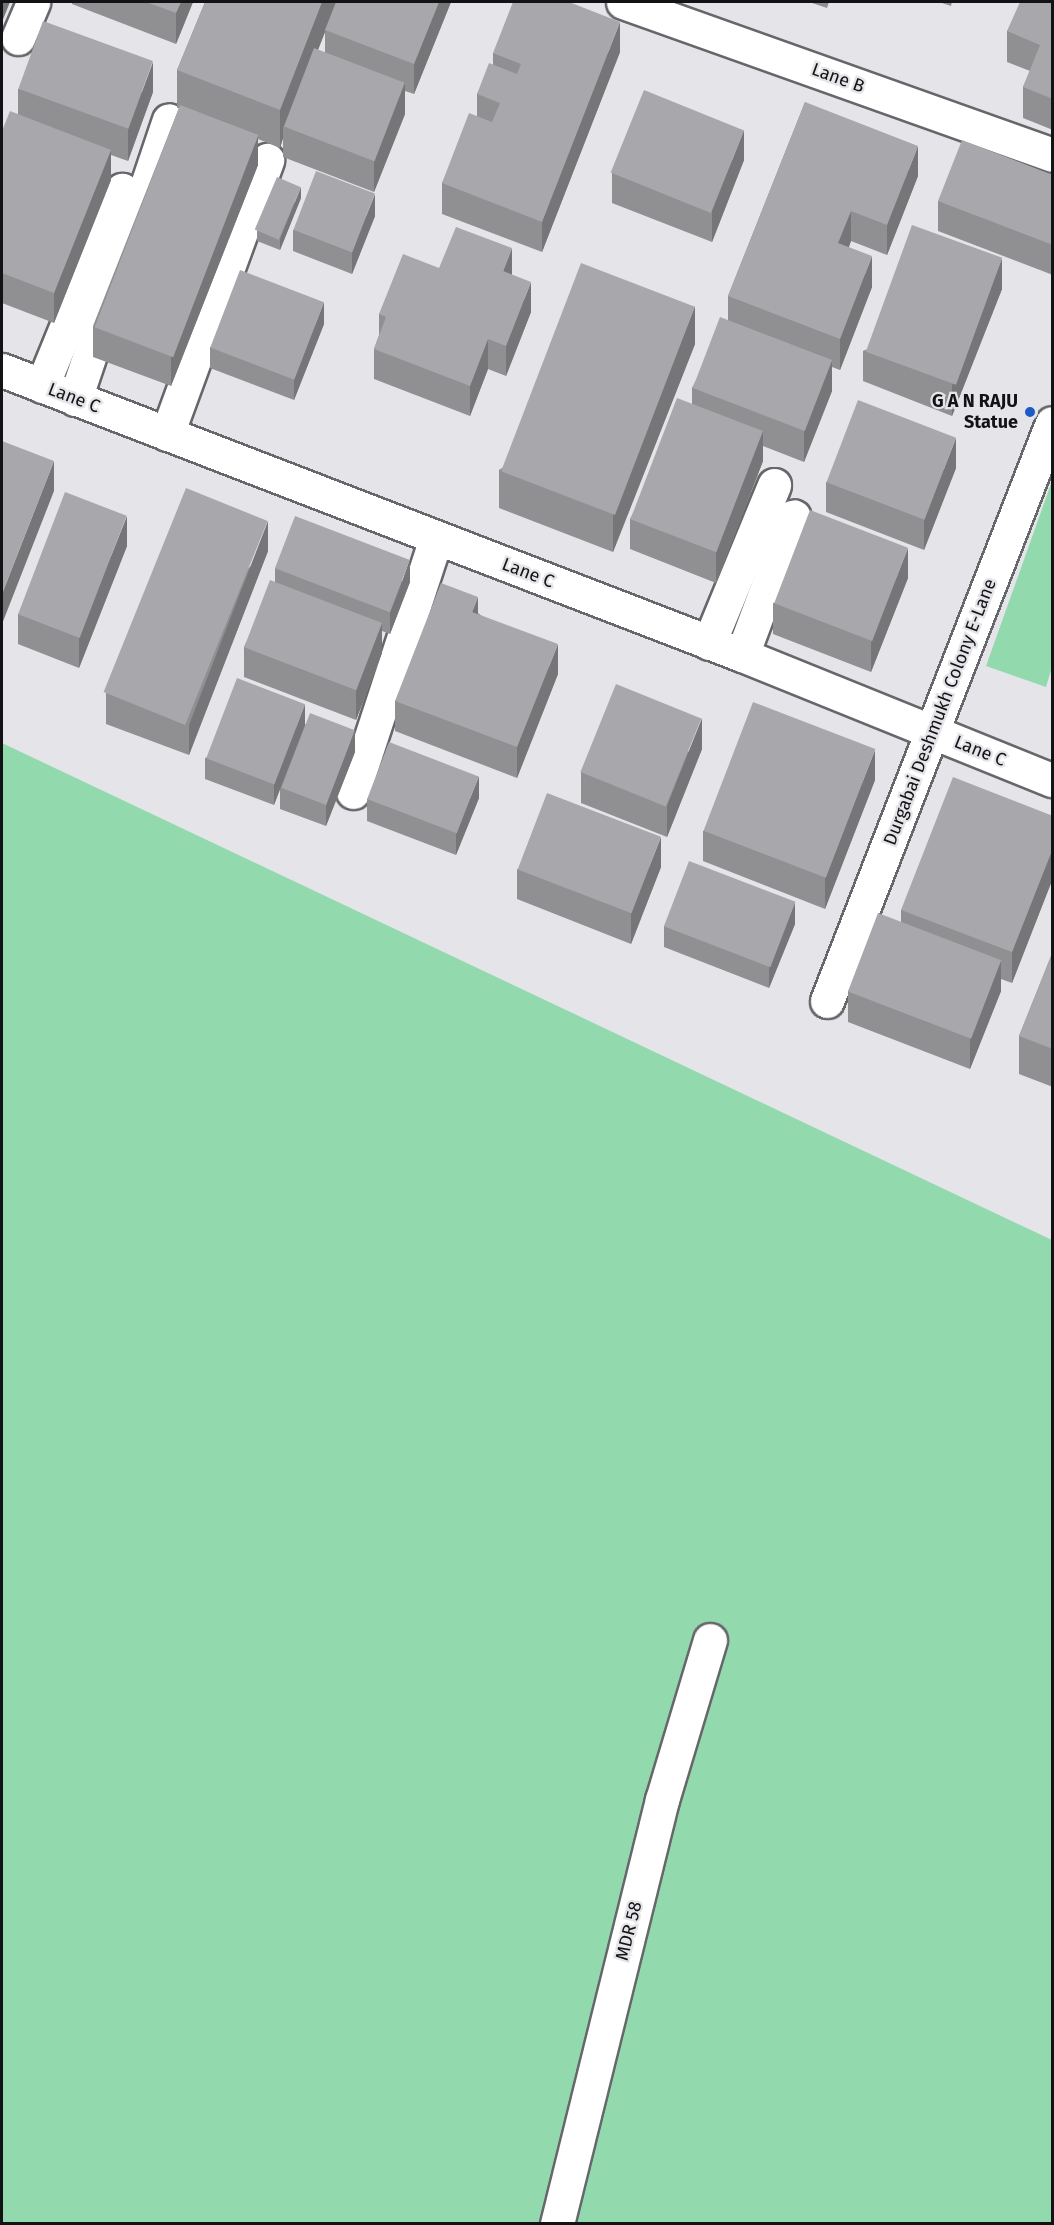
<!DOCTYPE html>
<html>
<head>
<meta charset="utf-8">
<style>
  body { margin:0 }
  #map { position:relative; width:1054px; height:2225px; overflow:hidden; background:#e5e5e9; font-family:"Fira Sans",sans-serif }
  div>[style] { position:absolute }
  .green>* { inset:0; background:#92daae }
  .roads { filter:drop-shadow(2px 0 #66676a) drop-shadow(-2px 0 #66676a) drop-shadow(0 2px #66676a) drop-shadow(0 -2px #66676a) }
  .minor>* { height:33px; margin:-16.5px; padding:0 16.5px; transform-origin:16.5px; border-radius:16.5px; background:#fff }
  .wall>* { inset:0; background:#909093 }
  .shaded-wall>* { inset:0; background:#767578 }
  .building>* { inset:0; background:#a8a7ab; transform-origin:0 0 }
  .dots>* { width:16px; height:16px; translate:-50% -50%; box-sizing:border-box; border:3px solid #e5e5e9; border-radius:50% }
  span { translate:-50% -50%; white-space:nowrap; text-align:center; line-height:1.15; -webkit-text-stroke:4.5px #e5e5e9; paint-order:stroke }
  .street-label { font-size:18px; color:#121314 }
  .poi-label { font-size:18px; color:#121314; font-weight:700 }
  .right { translate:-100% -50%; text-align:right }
  .frame { position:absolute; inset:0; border:3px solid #121314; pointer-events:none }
</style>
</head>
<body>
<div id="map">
  <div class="green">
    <i style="clip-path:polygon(1052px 481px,1052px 667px,1046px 687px,986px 666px)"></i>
    <i style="clip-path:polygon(2px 743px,1052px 1240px,1052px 2223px,2px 2223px)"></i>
  </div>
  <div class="roads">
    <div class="minor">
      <i style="left:623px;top:2px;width:455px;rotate:19.6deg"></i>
      <i style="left:18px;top:38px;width:39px;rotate:-67deg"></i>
      <i style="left:2px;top:370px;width:793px;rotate:21.06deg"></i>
      <i style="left:742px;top:655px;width:334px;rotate:22deg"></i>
      <i style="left:42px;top:386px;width:212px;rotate:-67.8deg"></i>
      <i style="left:75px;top:399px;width:294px;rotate:-71.4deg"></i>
      <i style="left:167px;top:434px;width:292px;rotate:-69.9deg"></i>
      <i style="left:709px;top:643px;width:171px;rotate:-67.6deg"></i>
      <i style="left:742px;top:655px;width:148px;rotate:-69.5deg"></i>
      <i style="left:353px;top:792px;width:267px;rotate:-71.9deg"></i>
      <i style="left:827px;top:1001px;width:620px;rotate:-68.73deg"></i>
      <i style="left:557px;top:2224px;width:437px;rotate:-76.1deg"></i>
      <i style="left:662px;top:1800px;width:167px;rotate:-73.3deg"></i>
    </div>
  </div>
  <div class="wall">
    <i style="clip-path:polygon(72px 2px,193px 2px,176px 44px,72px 4px)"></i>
    <i style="clip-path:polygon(evenodd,205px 2px,451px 2px,414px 94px,405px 91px,405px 114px,374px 192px,283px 157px,283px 138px,280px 148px,258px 139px,258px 165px,171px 386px,93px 357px,93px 326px,179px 108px,177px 108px,177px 70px,205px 2px,325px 32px,325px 53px,318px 50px,325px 32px)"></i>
    <i style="clip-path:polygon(809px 2px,829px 2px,827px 8px)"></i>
    <i style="clip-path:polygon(939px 2px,952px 2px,951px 6px)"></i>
    <i style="clip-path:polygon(1053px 2px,1053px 130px,1023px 118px,1023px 87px,1030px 71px,1007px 62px,1007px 31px)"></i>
    <i style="clip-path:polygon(620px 52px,542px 252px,442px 214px,442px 183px,477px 116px,477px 94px,493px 65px,493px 53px)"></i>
    <i style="clip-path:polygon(18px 89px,153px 92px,128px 161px,111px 155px,111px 180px,54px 323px,2px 303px,2px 131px,18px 114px)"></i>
    <i style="clip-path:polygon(805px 102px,918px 176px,887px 255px,851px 241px,849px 247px,872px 287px,840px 370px,832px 367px,832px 391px,804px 462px,763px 446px,763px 461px,716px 583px,630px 549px,630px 519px,692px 404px,692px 388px,728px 320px,728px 296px)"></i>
    <i style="clip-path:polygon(744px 160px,712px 242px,612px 203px,612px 173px)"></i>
    <i style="clip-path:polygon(1053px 175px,1053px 275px,938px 231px,938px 201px)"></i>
    <i style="clip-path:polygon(301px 198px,280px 250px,257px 241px,257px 230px)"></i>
    <i style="clip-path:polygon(375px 216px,352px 274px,293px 251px,293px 230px)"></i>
    <i style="clip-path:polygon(439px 268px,512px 275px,531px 312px,506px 376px,488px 369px,470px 416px,374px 379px,374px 349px,379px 335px,379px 314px)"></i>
    <i style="clip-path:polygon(1002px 289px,952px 416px,863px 381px,863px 351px)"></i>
    <i style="clip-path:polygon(324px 324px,294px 400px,210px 368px,210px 347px)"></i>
    <i style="clip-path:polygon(695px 344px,613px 552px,499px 508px,499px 470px)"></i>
    <i style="clip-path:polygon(956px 468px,924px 550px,826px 512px,826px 482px)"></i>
    <i style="clip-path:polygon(127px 546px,79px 668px,18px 644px,18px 614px)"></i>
    <i style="clip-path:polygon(268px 551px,189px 755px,106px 724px,106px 693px)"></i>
    <i style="clip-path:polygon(275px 568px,410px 582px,390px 634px,382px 631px,382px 653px,356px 720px,244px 677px,244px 647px,275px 582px)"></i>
    <i style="clip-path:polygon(908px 578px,871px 672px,773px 634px,773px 603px)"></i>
    <i style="clip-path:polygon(478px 613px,558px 674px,517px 778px,395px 731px,395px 701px)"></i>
    <i style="clip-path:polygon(305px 724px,355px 752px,326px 826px,280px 809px,280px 788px,274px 805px,205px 779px,205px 758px)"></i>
    <i style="clip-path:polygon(702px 749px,667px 837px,581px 803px,581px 772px)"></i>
    <i style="clip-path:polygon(875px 780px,825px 909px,703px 861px,703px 831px)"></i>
    <i style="clip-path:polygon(479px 798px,456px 855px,367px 821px,367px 799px)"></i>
    <i style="clip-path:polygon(1053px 816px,1053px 878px,1012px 983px,1001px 979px,1001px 991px,970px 1069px,848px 1022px,848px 991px,901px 922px,901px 910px)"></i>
    <i style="clip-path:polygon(661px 867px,631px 944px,517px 899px,517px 869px)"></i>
    <i style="clip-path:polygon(795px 924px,769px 988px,664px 947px,664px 926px)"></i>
    <i style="clip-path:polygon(1053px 951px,1053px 1087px,1019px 1074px,1019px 1036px)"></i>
  </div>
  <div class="shaded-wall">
    <i style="clip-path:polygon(2px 2px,10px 2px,2px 22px)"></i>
    <i style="clip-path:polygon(181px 2px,193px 2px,176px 44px,176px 13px)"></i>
    <i style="clip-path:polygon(322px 2px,337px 2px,325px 30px,325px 32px,287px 128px,283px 126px,283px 138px,280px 148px,280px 110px)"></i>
    <i style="clip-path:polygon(439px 2px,451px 2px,414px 94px,414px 64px)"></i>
    <i style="clip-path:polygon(620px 22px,620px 52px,542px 252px,542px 222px)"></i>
    <i style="clip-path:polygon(153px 62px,153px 92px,128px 161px,128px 130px)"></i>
    <i style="clip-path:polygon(405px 83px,405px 114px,374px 192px,374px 162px)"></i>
    <i style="clip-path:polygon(744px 130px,744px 160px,712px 242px,712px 211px)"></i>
    <i style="clip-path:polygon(258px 135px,258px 165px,171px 386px,171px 356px)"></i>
    <i style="clip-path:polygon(918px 146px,918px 176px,887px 255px,887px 225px)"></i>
    <i style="clip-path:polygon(111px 150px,111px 180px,54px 323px,54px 293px)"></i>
    <i style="clip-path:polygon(301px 187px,301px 198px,280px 250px,280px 239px)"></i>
    <i style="clip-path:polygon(375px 194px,375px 216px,352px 274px,352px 252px)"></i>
    <i style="clip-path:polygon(851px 211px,851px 241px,838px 273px,838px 243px)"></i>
    <i style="clip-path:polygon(512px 248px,512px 279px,503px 271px)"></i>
    <i style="clip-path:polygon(872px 256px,872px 287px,840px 370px,840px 339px)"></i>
    <i style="clip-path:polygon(1002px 258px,1002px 289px,952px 416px,952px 386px)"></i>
    <i style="clip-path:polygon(531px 282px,531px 312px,506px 376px,506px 346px)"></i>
    <i style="clip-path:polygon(324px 302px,324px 324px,294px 400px,294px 379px)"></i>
    <i style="clip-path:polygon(695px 306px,695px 344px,613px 552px,613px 514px)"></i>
    <i style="clip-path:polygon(488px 339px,488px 369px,470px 416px,470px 386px)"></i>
    <i style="clip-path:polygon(832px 361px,832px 391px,804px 462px,804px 432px)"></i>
    <i style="clip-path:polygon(763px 431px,763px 461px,716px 583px,716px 552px)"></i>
    <i style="clip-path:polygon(956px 438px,956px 468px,924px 550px,924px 520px)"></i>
    <i style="clip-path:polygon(54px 461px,54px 491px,2px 624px,2px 594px)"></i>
    <i style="clip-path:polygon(127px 516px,127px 546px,79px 668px,79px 637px)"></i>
    <i style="clip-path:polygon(268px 521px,268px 551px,189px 755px,189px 725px)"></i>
    <i style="clip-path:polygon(908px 548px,908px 578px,871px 672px,871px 642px)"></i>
    <i style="clip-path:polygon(410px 561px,410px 582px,390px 634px,390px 613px)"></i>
    <i style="clip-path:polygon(478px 597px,478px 627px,472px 612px)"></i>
    <i style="clip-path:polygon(382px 623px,382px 653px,356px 720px,356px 690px)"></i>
    <i style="clip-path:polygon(558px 644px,558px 674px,517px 778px,517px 747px)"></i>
    <i style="clip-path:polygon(305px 704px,305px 725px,274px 805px,274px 784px)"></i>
    <i style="clip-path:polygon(702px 718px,702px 749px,667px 837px,667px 806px)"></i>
    <i style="clip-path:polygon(355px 730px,355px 752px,326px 826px,326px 805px)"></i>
    <i style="clip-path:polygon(875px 750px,875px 780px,825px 909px,825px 878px)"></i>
    <i style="clip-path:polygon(479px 776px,479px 798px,456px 855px,456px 834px)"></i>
    <i style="clip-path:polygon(661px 837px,661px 867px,631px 944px,631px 913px)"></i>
    <i style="clip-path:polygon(1053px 848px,1053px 878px,1012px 983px,1012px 952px)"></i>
    <i style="clip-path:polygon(795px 902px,795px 924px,769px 988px,769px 967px)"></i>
    <i style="clip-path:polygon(1001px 960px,1001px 991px,970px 1069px,970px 1038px)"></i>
  </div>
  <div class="building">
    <i style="clip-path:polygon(146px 2px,181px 2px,176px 13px)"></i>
    <i style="clip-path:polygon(205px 2px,322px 2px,280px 110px,177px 70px)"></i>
    <i style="clip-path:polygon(336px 2px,439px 2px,414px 64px,325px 30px)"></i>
    <i style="clip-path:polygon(513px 2px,569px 2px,620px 22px,542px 222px,442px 183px,469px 113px,492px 122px,500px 103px,477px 94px,489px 63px,517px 74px,521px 64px,493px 53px)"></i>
    <i style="clip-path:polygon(1020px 2px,1053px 2px,1053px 99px,1023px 87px,1040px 45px,1007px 31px)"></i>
    <i style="left:43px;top:21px;width:117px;height:72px;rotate:20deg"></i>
    <i style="left:314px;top:48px;width:97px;height:84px;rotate:21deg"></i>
    <i style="left:644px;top:90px;width:108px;height:89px;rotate:22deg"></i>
    <i style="clip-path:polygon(805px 102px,918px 146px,887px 225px,851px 211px,838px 243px,872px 256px,840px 339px,728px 296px)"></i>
    <i style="left:180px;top:105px;width:84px;height:238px;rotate:21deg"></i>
    <i style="clip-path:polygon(10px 111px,111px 150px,54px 293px,2px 273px,2px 131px)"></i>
    <i style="clip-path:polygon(962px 140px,1053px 175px,1053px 245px,938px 201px)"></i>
    <i style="left:316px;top:171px;width:63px;height:63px;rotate:21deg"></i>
    <i style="left:277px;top:177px;width:26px;height:57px;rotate:23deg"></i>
    <i style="left:912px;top:225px;width:96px;height:135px;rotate:20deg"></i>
    <i style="clip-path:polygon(456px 227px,512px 248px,503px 271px,531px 282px,506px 346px,488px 339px,470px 386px,374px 349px,386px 317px,379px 314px,403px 254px,439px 268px)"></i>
    <i style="left:581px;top:263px;width:122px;height:223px;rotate:21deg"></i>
    <i style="left:240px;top:270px;width:90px;height:83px;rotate:21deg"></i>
    <i style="left:720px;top:317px;width:120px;height:76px;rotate:21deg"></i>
    <i style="left:677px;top:398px;width:92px;height:130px;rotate:21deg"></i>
    <i style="left:858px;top:400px;width:105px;height:88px;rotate:21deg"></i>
    <i style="clip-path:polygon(2px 441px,54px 461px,2px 594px)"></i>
    <i style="left:186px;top:488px;width:88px;height:220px;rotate:22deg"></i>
    <i style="left:65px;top:492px;width:66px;height:131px;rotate:21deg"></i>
    <i style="left:810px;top:510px;width:105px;height:100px;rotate:21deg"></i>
    <i style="left:295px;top:516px;width:123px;height:56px;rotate:21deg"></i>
    <i style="left:270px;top:580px;width:120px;height:72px;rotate:21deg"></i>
    <i style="clip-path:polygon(441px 583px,478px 597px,472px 612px,558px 644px,517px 747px,395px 701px)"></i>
    <i style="left:237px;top:678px;width:73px;height:86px;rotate:21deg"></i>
    <i style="left:616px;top:684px;width:92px;height:95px;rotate:22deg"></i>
    <i style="left:753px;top:702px;width:131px;height:138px;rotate:21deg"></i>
    <i style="left:310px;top:713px;width:48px;height:80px;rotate:21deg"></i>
    <i style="left:389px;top:742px;width:96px;height:61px;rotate:21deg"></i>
    <i style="clip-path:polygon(953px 777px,1053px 816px,1053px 848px,1012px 952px,901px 910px)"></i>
    <i style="left:547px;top:793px;width:122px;height:82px;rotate:21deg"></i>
    <i style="left:689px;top:861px;width:114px;height:70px;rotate:21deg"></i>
    <i style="left:878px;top:913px;width:132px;height:84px;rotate:21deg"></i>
    <i style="clip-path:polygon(1053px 951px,1053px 1049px,1019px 1036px)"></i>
  </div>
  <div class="dots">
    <i style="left:1030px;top:412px;background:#1d5ac7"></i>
  </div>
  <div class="street-label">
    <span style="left:838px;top:78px;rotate:20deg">Lane B</span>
    <span style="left:74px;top:398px;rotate:21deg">Lane C</span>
    <span style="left:528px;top:573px;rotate:21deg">Lane C</span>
    <span style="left:940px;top:712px;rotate:-69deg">Durgabai Deshmukh Colony E-Lane</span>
    <span style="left:980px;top:751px;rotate:22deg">Lane C</span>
    <span style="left:629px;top:1931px;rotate:-76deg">MDR 58</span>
  </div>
  <div class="poi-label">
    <span class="right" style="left:1018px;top:412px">G A N RAJU<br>Statue</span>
  </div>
  <div class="frame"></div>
</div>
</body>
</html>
